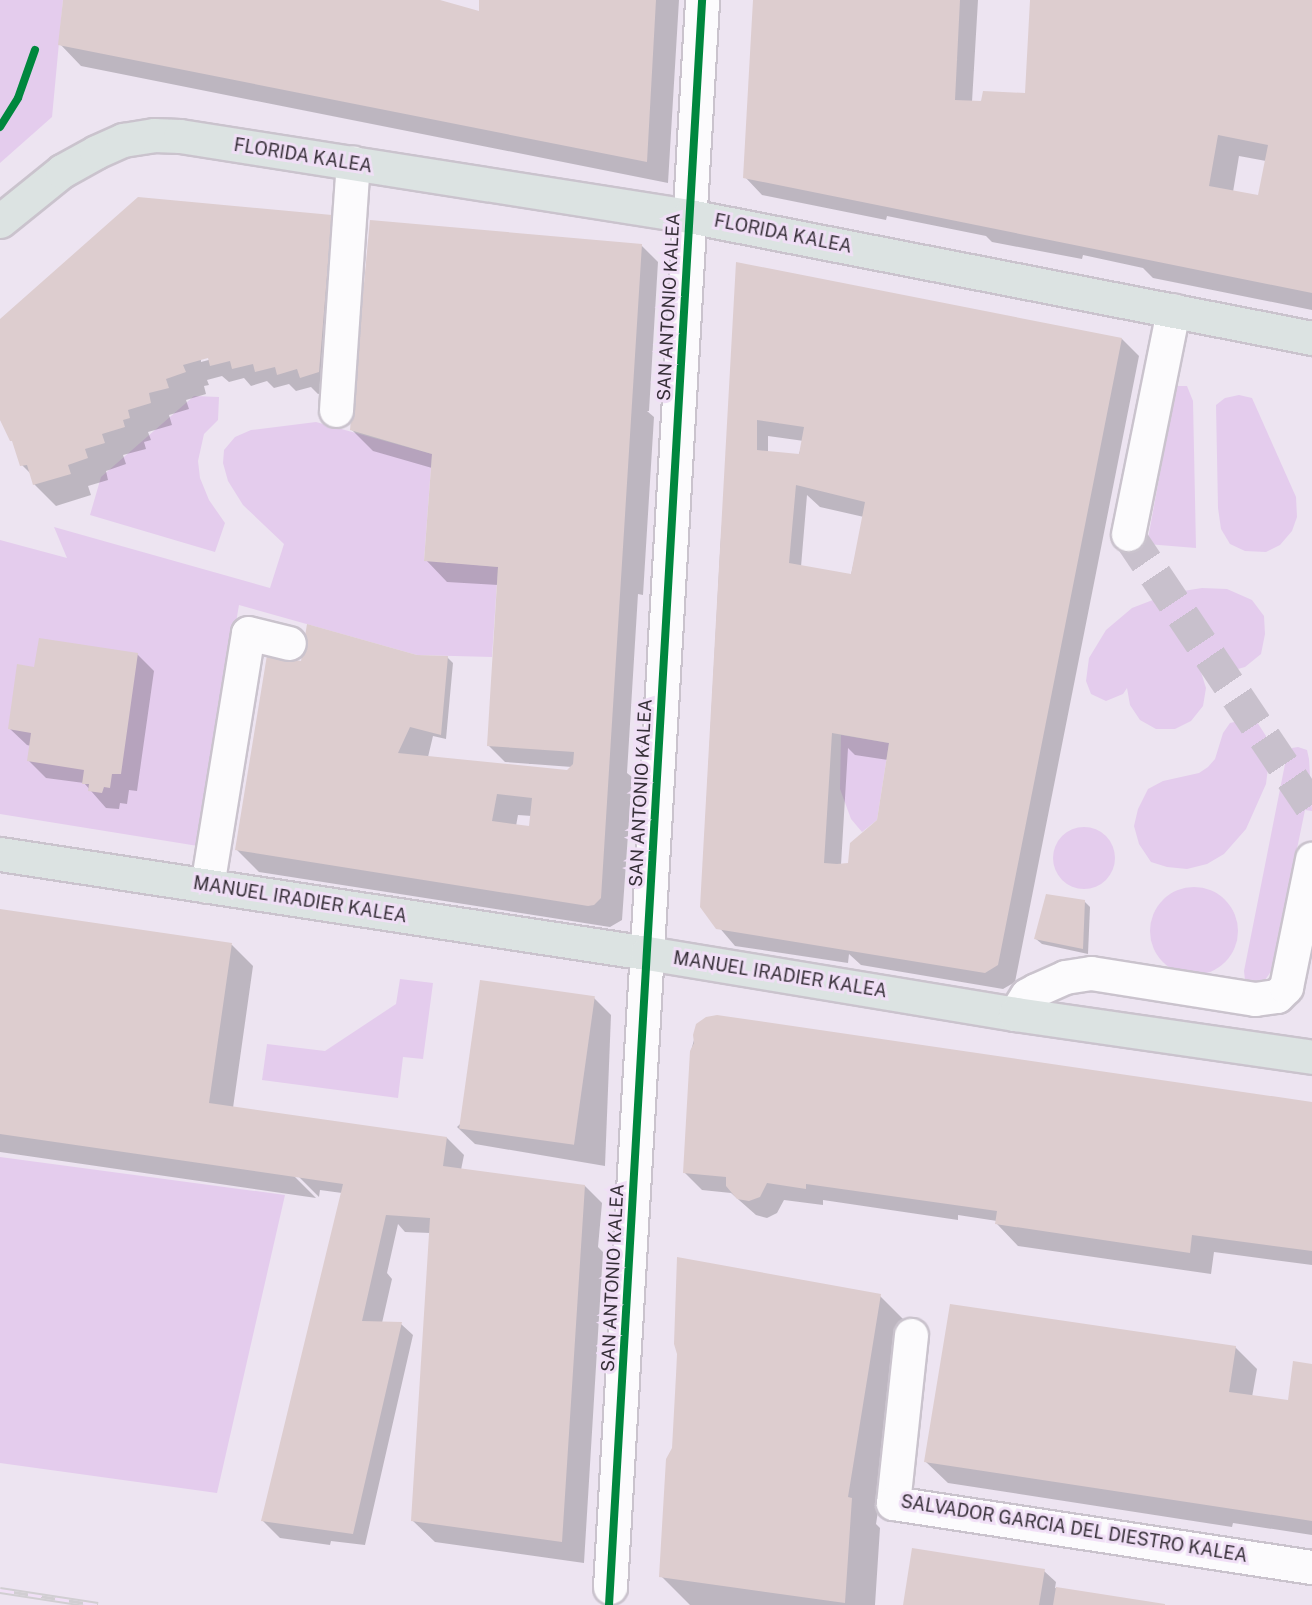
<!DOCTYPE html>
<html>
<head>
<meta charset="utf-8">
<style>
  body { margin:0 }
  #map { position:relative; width:1312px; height:1605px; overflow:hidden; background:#ede4f1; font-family:"Public Sans",sans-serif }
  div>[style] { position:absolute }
  .green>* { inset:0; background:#e4cced }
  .round { border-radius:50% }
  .shadow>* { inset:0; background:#0003 }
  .building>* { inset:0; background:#ddcdcf; transform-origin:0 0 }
  .minor-tunnel>* { height:33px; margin-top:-16.5px; transform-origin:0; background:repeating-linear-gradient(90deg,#c8c0cc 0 33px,transparent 0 49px) }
  .roads { filter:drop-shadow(2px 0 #cac3cd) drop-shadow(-2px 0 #cac3cd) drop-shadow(0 2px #cac3cd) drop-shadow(0 -2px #cac3cd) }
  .minor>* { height:33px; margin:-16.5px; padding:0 16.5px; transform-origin:16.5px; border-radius:16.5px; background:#fcfbfd }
  .major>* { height:33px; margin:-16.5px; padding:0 16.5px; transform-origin:16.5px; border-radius:16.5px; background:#dce3e2 }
  .rail>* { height:7px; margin-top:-3.5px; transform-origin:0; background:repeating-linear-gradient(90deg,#f0dff6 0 14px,#d1ced2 0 28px); box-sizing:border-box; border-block:2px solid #d1ced2 }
  .cycleway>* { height:8px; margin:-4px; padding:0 4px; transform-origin:4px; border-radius:4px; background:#00873e }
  span { translate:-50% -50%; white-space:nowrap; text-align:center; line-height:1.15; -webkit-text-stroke:6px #f0dff6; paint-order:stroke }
  .street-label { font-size:18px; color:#362f38 }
</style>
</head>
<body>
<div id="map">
  <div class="green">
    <i style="clip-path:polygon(0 0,63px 0,52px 117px,0 163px)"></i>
    <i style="clip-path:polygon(1176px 386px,1187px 386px,1193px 401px,1196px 548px,1147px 544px)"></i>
    <i style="clip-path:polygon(1239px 395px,1252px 398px,1296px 497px,1297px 517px,1292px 531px,1280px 545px,1266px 552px,1245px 551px,1230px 544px,1221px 529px,1218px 508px,1216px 405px,1225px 398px)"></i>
    <i style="clip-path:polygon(194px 396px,219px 397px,218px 420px,204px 434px,198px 461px,200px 478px,209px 500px,225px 523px,215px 552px,90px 515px,101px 477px)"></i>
    <i style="clip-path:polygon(316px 422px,432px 454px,424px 560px,498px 567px,492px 657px,417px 655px,239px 605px,198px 846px,0 814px,0 540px,67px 558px,54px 527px,270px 588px,284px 544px,243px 505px,228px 481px,223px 463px,224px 450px,235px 437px,251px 430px)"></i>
    <i style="clip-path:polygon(1202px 588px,1227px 589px,1252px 600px,1264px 616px,1265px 634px,1261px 654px,1245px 667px,1227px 672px,1201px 672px,1206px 688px,1203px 706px,1191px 721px,1175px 729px,1156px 729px,1140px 720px,1130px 705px,1127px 688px,1123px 694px,1106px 701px,1091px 694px,1086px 681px,1089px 658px,1106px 630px,1132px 608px,1171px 593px)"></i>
    <i style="clip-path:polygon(1243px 720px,1257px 722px,1266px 736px,1269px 760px,1266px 784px,1246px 829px,1224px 854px,1207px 864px,1187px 869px,1167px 867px,1151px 862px,1139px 844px,1134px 826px,1138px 809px,1148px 789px,1163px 781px,1199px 773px,1208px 767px,1215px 759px,1223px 733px,1230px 723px)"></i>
    <i style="clip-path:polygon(841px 735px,889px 743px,877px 820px,862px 832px,851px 819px,840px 789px)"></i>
    <i style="clip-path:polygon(1298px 747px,1307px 750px,1309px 759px,1312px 811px,1305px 810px,1272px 970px,1265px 980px,1253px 983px,1245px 980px,1244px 971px,1286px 759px,1292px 748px)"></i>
    <i class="round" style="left:1053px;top:827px;width:62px;height:62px"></i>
    <i class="round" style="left:1150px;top:887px;width:88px;height:88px"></i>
    <i style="clip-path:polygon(400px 979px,433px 983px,423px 1059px,403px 1057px,398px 1098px,262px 1080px,267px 1044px,325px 1051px,396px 1004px)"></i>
    <i style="clip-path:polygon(0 1157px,285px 1195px,217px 1493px,0 1463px)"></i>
  </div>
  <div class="shadow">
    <i style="clip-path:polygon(64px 0,434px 0,480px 13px,481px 0,679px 0,668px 183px,81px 66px,60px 44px)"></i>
    <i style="clip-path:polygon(evenodd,755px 0,978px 0,972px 102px,1027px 95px,1032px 0,1312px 0,1312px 310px,1153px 278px,1143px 268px,1083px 255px,1082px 259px,992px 242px,986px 236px,887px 216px,886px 220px,762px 195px,745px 177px,755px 0,1239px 156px,1266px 161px,1260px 197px,1233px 192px,1239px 156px)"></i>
    <i style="clip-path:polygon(evenodd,331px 217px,348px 234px,336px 389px,318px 394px,311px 387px,296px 391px,289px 384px,274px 388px,267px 381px,251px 386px,244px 378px,229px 382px,222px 376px,207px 380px,209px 385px,204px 386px,206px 394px,186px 400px,189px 409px,169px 415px,172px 425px,148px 432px,151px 440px,144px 442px,146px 449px,123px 455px,126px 464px,106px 471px,108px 480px,88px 486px,91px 495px,56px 506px,34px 484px,32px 475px,22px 465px,15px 445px,0 419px,0 321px,331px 217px,215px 355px,216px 358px,201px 362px,201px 359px,215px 355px)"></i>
    <i style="clip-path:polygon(evenodd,641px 245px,658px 262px,649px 411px,647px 411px,654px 417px,643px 595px,638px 594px,627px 773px,632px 777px,622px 920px,610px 927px,259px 872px,237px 850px,303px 663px,447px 657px,453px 663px,446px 739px,433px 736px,428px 757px,568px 771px,572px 767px,505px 762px,488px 745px,498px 585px,447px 582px,426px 560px,432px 468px,373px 451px,351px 429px,641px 245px,518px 815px,532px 816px,531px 828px,516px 826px,518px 815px)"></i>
    <i style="clip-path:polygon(evenodd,1122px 339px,1139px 356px,1015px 982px,1003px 989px,861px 965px,849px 954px,848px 963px,735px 946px,701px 906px,720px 553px,722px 553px,720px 551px,730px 417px,1122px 339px,768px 436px,804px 441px,798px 456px,768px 453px,768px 436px,1122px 339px,807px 495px,820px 507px,864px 517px,851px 575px,801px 567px,807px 495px,1122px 339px,848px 748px,855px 755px,888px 760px,878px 821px,848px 864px,841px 865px,848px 748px)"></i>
    <i style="clip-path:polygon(137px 654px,154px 671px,137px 791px,129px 790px,127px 804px,120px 803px,119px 809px,106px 808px,84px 783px,46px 778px,29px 761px,31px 746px,27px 745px,9px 728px,35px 669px)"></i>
    <i style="clip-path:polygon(1084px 901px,1090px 907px,1088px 954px,1042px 944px,1036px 939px)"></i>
    <i style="clip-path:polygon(0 911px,232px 945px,253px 966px,233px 1108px,447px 1138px,464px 1155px,461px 1170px,585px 1186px,602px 1203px,598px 1247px,603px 1252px,584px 1563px,435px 1542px,413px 1521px,430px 1233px,405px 1232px,398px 1224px,387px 1273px,392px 1279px,382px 1323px,401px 1324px,413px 1335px,365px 1545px,331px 1541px,330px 1545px,280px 1538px,263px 1521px,342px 1193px,320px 1190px,319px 1197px,293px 1171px,291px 1173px,316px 1198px,0 1152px)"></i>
    <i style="clip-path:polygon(594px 998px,611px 1015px,605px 1166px,475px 1144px,457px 1127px)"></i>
    <i style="clip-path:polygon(698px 1025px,1312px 1104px,1312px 1265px,1214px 1252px,1211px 1274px,1018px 1246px,997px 1224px,997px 1221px,958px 1215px,958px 1220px,823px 1200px,823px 1205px,784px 1200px,777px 1213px,767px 1218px,756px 1215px,731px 1193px,702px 1190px,685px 1173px,691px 1051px)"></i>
    <i style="clip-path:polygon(880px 1296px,908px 1324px,876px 1524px,880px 1528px,875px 1605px,690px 1605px,661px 1576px)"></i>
    <i style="clip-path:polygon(1235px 1347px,1257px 1369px,1252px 1397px,1289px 1402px,1312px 1365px,1312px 1535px,1233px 1523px,1232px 1527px,948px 1483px,926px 1462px)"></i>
    <i style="clip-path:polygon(1044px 1571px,1056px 1582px,1055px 1588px,1164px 1605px,905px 1605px)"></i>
  </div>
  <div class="building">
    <i style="clip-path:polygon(63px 0,440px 0,479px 11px,479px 0,656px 0,647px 162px,58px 45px)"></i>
    <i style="clip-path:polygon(evenodd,753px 0,960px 0,955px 100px,981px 101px,983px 91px,1025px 93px,1030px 0,1312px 0,1312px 293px,743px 178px,753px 0,1218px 135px,1268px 145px,1258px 195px,1209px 186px,1218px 135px)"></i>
    <i style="clip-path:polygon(138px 197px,332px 215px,319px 372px,300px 378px,297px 369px,277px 375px,275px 367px,255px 372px,253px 364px,232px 369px,230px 361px,210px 366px,208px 358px,183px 365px,186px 372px,166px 379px,169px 388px,149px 393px,151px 403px,128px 410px,130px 418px,123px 420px,125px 427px,102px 434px,105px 443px,85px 449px,88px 458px,68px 465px,71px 474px,33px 485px,27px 465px,20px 466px,12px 441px,10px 441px,0 420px,0 319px)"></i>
    <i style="clip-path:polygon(evenodd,370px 220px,642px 244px,601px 898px,594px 905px,588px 906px,235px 850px,267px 655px,301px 661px,307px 624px,417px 655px,448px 656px,441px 735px,410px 727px,398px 753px,567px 770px,573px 764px,574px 752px,487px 746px,498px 567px,424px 561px,432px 454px,350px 430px,370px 220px,497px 794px,532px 798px,529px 826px,492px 821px,497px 794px)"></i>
    <i style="clip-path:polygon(evenodd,736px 262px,1122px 338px,998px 965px,985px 973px,716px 929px,700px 907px,736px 262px,757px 420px,804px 427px,799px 454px,757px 450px,757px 420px,736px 262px,796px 485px,865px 502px,851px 574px,789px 563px,796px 485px,736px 262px,832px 733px,889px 743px,877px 820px,850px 843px,848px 863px,837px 864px,824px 863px,832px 733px)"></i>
    <i style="clip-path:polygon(39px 638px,138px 653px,121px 774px,112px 774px,110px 788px,104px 787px,102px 793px,88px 791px,89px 784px,82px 784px,84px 770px,27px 761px,31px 733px,8px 729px,17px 664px,34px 667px)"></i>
    <i style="clip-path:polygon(1046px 894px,1085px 900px,1083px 949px,1034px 939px)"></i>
    <i style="clip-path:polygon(0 909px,232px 943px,209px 1103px,447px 1137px,443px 1166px,585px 1185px,562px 1542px,411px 1521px,430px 1218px,386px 1215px,362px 1321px,402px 1322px,353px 1534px,261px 1521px,343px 1184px,0 1134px)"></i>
    <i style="left:480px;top:980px;width:116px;height:150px;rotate:8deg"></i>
    <i style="clip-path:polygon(717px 1015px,1312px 1102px,1312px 1251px,1192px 1235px,1190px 1253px,995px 1224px,997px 1211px,806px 1184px,806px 1189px,767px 1183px,760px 1197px,749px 1201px,737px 1199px,726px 1186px,726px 1177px,683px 1173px,690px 1051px,694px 1043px,693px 1035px,696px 1024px,706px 1017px)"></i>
    <i style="clip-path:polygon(677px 1257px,881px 1294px,848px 1497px,852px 1498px,845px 1603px,659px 1577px,666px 1459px,672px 1448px,676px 1375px,677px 1354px,674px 1344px)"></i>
    <i style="clip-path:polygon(950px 1304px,1236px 1346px,1229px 1392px,1288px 1400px,1293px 1361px,1312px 1364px,1312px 1521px,924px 1462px)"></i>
    <i style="clip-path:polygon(912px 1548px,1045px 1569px,1039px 1605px,903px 1605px)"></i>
    <i style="clip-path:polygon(1056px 1587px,1165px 1604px,1165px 1605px,1053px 1605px)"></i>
  </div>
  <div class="minor-tunnel">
    <i style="left:1128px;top:534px;width:330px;rotate:56.1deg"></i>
  </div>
  <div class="roads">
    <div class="minor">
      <i style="left:336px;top:410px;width:248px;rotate:-86.1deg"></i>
      <i style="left:1128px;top:534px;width:228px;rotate:-78.6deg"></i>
      <i style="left:207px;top:886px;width:256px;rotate:-80.8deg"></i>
      <i style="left:248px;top:633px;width:42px;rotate:13.7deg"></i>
      <i style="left:1015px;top:1014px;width:22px;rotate:-58deg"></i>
      <i style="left:1027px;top:995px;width:10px;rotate:-29deg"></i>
      <i style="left:1036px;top:990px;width:32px;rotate:-24deg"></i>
      <i style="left:1065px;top:977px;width:26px;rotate:-9deg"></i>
      <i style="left:1091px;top:973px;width:166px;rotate:9deg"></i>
      <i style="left:1255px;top:999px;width:22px;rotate:-8deg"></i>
      <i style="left:1277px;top:996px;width:13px;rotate:-45deg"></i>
      <i style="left:1286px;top:987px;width:131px;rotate:-78.5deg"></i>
      <i style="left:911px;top:1335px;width:169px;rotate:96.1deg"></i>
      <i style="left:893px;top:1503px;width:424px;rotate:8.7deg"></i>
      <i style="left:610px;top:1587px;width:1590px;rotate:-86.68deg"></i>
    </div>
    <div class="major">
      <i style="left:0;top:221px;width:80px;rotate:-38.9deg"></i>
      <i style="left:62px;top:171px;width:39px;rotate:-29deg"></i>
      <i style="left:96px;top:152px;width:30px;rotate:-24deg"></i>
      <i style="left:123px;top:140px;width:31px;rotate:-9deg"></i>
      <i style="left:154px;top:135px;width:26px;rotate:2deg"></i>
      <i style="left:180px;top:136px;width:515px;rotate:8.93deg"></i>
      <i style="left:689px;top:216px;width:635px;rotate:11.08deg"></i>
      <i style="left:0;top:854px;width:655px;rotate:8.7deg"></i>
      <i style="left:647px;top:953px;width:373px;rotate:9.4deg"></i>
      <i style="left:1015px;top:1014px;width:300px;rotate:8.2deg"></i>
    </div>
  </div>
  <div class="rail">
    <i style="left:0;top:1590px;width:99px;rotate:8.7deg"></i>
  </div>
  <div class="cycleway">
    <i style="left:0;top:127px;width:34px;rotate:-58deg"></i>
    <i style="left:18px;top:98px;width:51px;rotate:-70.5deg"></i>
    <i style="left:609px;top:1605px;width:1608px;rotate:-86.68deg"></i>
  </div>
  <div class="street-label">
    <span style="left:303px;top:156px;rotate:9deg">FLORIDA KALEA</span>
    <span style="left:783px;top:234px;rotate:11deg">FLORIDA KALEA</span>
    <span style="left:669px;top:307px;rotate:-87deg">SAN ANTONIO KALEA</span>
    <span style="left:641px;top:793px;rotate:-87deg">SAN ANTONIO KALEA</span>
    <span style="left:300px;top:900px;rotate:9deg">MANUEL IRADIER KALEA</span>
    <span style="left:780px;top:975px;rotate:9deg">MANUEL IRADIER KALEA</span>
    <span style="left:613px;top:1278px;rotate:-87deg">SAN ANTONIO KALEA</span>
    <span style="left:1074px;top:1529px;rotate:9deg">SALVADOR GARCIA DEL DIESTRO KALEA</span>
  </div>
</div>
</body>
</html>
